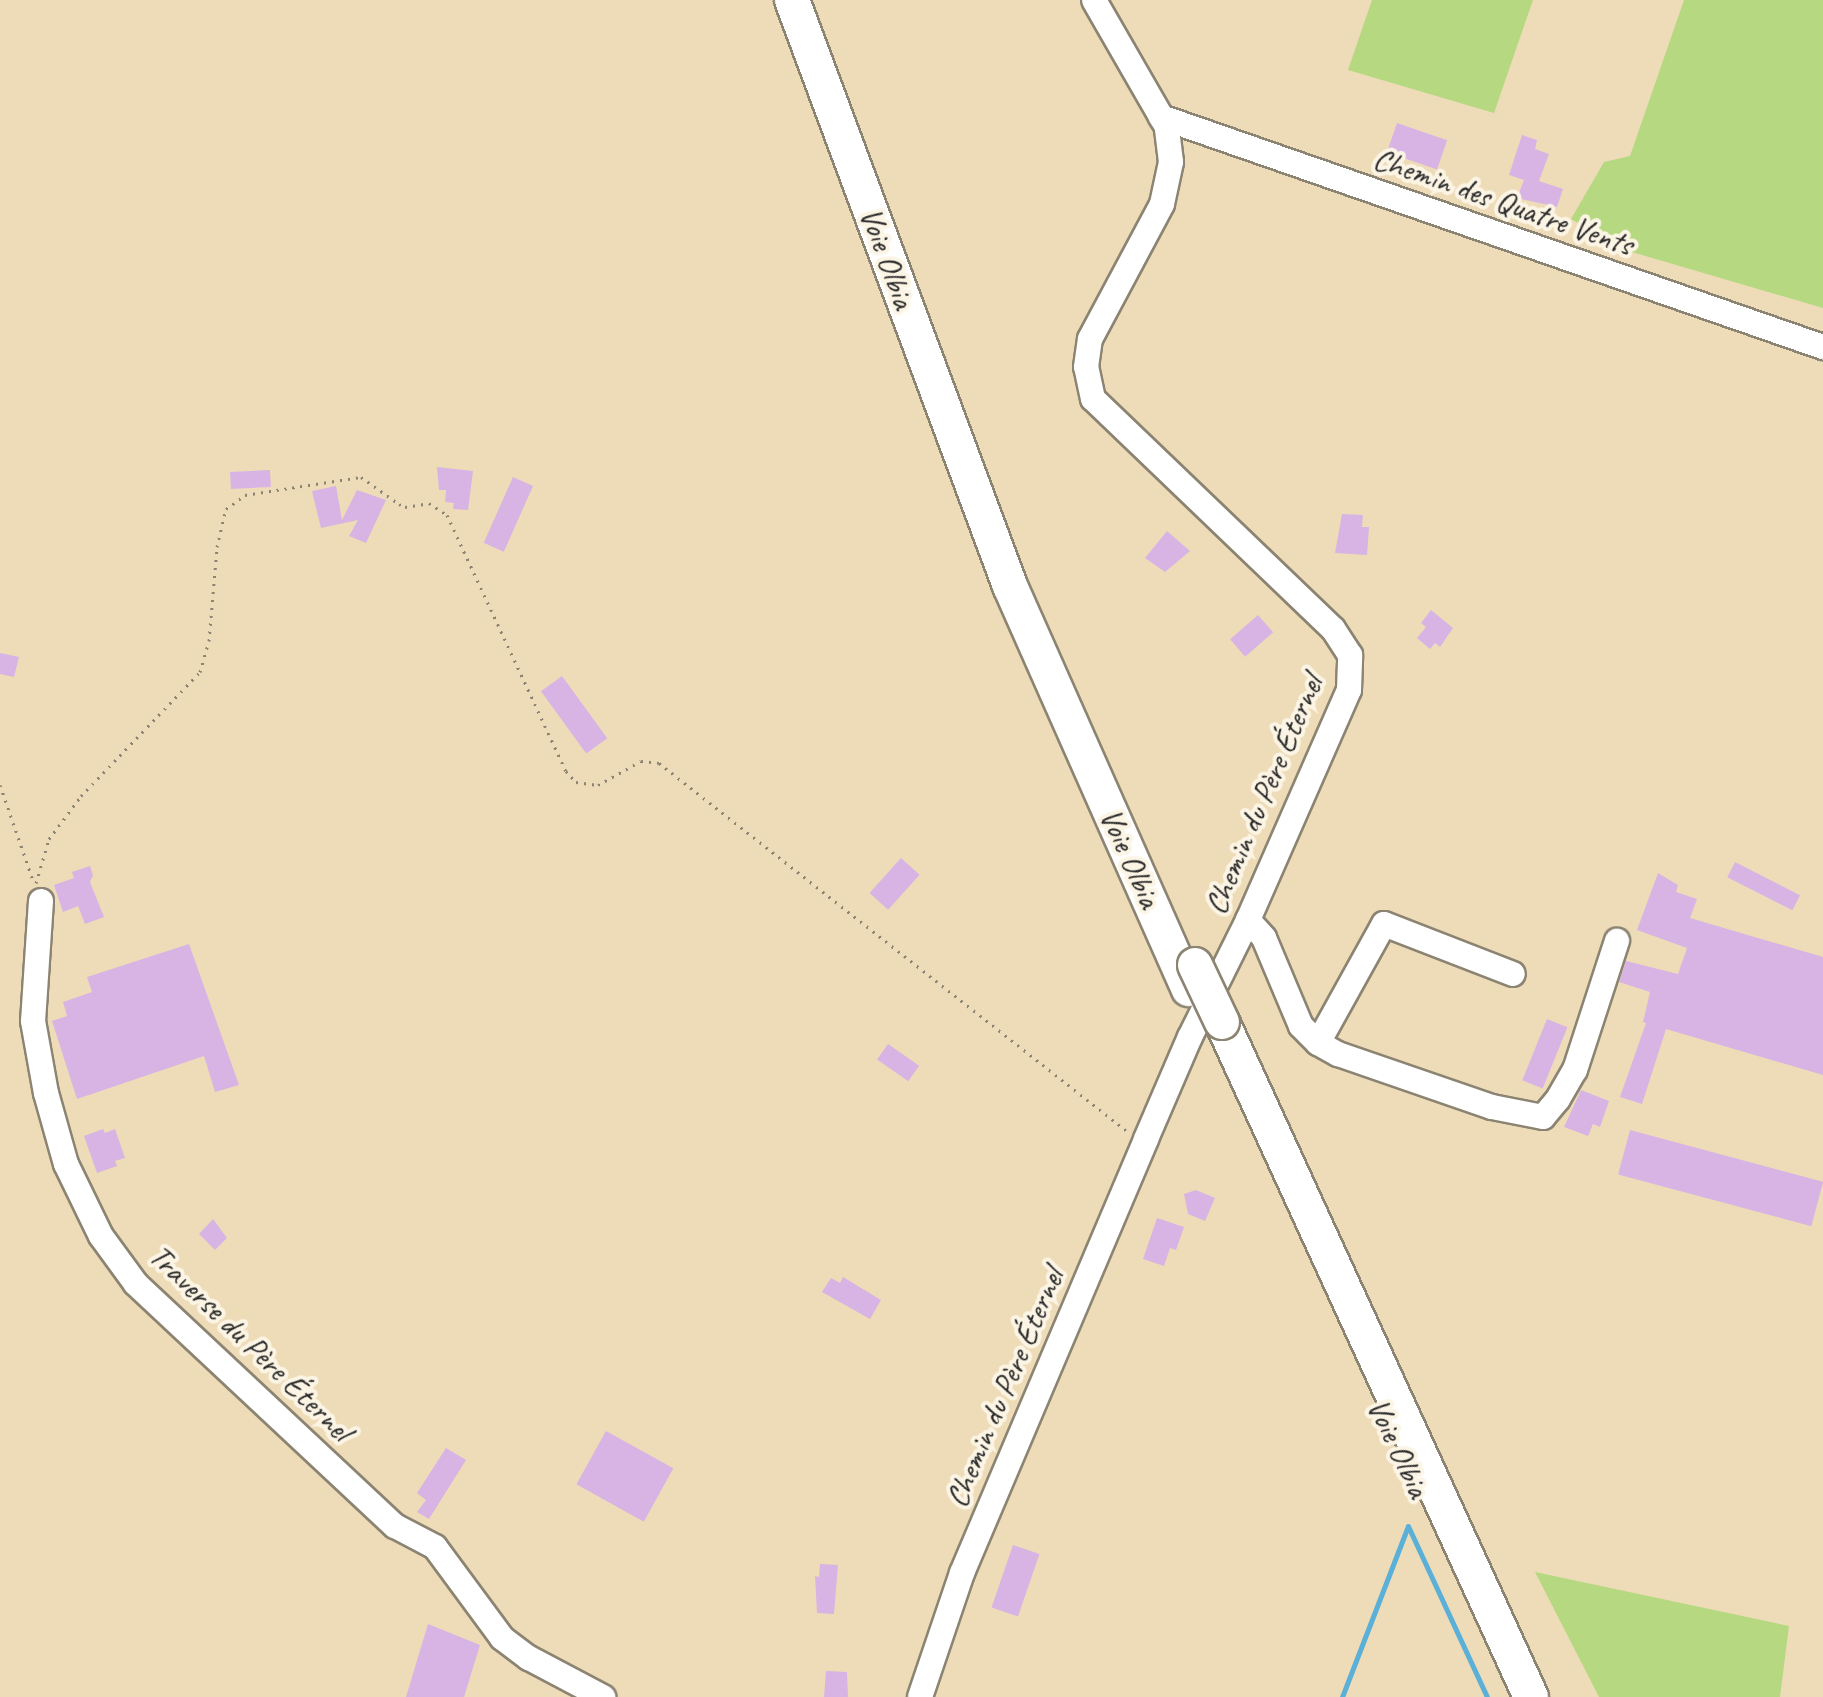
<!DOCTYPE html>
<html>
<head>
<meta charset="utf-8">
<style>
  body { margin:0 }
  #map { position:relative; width:1823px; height:1697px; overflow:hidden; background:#eedcb9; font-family:Caveat,sans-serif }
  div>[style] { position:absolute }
  .green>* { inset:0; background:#b5d880 }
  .stream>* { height:5px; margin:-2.5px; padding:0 2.5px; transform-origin:2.5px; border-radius:2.5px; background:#5bb0d8 }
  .building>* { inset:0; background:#d7b4e3; transform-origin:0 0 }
  .path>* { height:3px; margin-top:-1.5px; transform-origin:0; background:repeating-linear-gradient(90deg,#8c8472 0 2px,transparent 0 8px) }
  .roads { filter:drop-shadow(2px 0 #8c8472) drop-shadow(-2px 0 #8c8472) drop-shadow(0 2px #8c8472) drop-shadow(0 -2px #8c8472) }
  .minor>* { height:24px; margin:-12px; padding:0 12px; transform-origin:12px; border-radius:12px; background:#fff }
  .highway>* { height:34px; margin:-17px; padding:0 17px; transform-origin:17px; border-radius:17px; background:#fff }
  .bridges { filter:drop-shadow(2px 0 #8c8472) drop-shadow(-2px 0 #8c8472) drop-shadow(0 2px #8c8472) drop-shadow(0 -2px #8c8472) }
  .highway-bridge>* { height:34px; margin:-17px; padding:0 17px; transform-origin:17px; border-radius:17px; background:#fff }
  span { translate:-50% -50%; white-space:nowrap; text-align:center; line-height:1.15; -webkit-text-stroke:8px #fcf5e5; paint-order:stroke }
  .street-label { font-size:32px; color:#2b2b2b }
</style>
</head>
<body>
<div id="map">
  <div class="green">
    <i style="clip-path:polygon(1372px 0,1533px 0,1494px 113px,1348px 70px)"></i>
    <i style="clip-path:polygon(1684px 0,1823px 0,1823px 308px,1625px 250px,1571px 219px,1604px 162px,1630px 156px)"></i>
    <i style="clip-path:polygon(1535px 1572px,1789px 1626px,1780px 1697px,1599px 1697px)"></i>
  </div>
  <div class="stream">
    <i style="left:1342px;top:1697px;width:183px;rotate:-68.9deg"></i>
    <i style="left:1408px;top:1526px;width:188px;rotate:65.2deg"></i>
  </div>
  <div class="building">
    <i style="left:1397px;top:123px;width:53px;height:31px;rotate:19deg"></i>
    <i style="clip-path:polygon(1522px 135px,1537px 140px,1535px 149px,1549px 154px,1539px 181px,1563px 189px,1557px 207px,1517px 198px,1524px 180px,1509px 175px)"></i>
    <i style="clip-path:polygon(437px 467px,473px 471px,468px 510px,453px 509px,454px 503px,445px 502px,446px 490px,439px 490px)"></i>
    <i style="left:270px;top:470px;width:17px;height:40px;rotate:87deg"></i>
    <i style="left:513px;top:477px;width:22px;height:72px;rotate:24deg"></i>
    <i style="clip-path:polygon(336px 486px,342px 520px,357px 490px,386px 500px,366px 543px,349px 536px,358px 520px,321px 528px,312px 491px)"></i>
    <i style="clip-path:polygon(1342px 514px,1363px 515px,1362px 527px,1369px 527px,1367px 555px,1335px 553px)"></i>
    <i style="clip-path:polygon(1167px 531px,1190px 551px,1165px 572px,1145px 558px)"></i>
    <i style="clip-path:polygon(1431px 610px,1453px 628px,1440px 647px,1435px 643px,1430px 649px,1417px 638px,1426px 627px,1421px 623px)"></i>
    <i style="left:1258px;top:615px;width:23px;height:37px;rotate:49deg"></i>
    <i style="clip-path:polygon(0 653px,19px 657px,14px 677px,0 674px)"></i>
    <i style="left:562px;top:676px;width:77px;height:26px;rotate:54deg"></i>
    <i style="left:901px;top:858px;width:25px;height:47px;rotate:42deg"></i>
    <i style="left:1735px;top:862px;width:73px;height:17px;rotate:27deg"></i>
    <i style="clip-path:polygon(90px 866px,93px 875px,90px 882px,104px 917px,85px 924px,78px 906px,63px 912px,54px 885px,74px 878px,72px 872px)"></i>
    <i style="clip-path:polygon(1658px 873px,1678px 885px,1676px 892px,1697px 899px,1690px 918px,1823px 957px,1823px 1075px,1666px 1029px,1642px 1104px,1620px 1097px,1646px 1023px,1643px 1022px,1650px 992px,1619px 982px,1626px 961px,1678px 974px,1687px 948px,1637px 930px)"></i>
    <i style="clip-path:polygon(189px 944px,239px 1085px,215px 1092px,204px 1056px,77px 1099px,52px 1021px,67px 1016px,63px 1002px,92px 992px,87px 977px)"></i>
    <i style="left:1547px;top:1019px;width:22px;height:66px;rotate:22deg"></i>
    <i style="left:888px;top:1044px;width:38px;height:19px;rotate:35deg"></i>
    <i style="clip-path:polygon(1581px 1090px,1609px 1101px,1600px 1127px,1593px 1124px,1588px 1136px,1564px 1127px)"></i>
    <i style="clip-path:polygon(103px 1129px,105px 1133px,115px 1129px,125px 1158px,115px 1161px,117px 1166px,97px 1173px,84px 1136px)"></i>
    <i style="left:1630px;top:1130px;width:200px;height:46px;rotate:15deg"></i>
    <i style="clip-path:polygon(1196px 1190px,1215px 1198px,1205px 1221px,1188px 1214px,1184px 1194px)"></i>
    <i style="clip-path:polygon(1157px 1218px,1184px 1227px,1176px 1250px,1170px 1248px,1164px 1266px,1143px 1259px)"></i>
    <i style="clip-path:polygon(213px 1219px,227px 1238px,215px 1250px,199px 1234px)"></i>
    <i style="clip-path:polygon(843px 1277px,881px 1300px,870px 1319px,822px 1292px,831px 1278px,840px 1283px)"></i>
    <i style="left:606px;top:1431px;width:77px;height:61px;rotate:29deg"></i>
    <i style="clip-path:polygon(446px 1448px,466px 1460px,429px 1519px,417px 1512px,426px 1500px,417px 1493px)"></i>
    <i style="left:1013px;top:1545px;width:28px;height:66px;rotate:19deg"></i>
    <i style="clip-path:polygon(820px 1564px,838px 1565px,834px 1614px,817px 1613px,815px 1576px,819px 1577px)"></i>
    <i style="clip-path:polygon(428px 1624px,480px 1645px,464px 1697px,406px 1697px)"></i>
    <i style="clip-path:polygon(826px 1671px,847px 1672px,848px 1697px,824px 1697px)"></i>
  </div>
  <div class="path">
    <i style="left:0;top:785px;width:104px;rotate:70.9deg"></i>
    <i style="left:36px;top:883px;width:46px;rotate:-73.5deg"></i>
    <i style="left:49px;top:839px;width:54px;rotate:-53.3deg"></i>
    <i style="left:81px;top:796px;width:172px;rotate:-46.2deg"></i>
    <i style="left:200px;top:672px;width:32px;rotate:-74deg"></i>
    <i style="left:209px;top:641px;width:94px;rotate:-85.1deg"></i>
    <i style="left:217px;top:547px;width:39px;rotate:-77deg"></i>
    <i style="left:226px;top:509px;width:24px;rotate:-36deg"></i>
    <i style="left:245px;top:495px;width:117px;rotate:-8.8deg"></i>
    <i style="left:361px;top:477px;width:47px;rotate:35.4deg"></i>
    <i style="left:399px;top:504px;width:7px;rotate:27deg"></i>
    <i style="left:405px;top:507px;width:24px;rotate:-9deg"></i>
    <i style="left:429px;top:503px;width:22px;rotate:34deg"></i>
    <i style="left:447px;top:515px;width:282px;rotate:65.1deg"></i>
    <i style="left:566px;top:771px;width:15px;rotate:48deg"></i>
    <i style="left:576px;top:782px;width:22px;rotate:8deg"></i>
    <i style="left:598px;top:785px;width:49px;rotate:-29.2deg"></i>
    <i style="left:641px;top:761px;width:18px;rotate:6deg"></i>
    <i style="left:659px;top:763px;width:597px;rotate:38.19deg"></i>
  </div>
  <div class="roads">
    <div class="minor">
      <i style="left:1161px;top:117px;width:701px;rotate:19.16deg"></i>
      <i style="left:41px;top:901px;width:120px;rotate:93.8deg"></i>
      <i style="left:33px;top:1021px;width:73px;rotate:79.8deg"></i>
      <i style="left:46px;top:1093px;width:74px;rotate:74.3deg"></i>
      <i style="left:66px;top:1164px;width:80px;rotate:64.1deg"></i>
      <i style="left:101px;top:1236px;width:59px;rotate:53.9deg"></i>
      <i style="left:136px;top:1284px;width:354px;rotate:43.1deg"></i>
      <i style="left:395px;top:1526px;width:45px;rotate:27.7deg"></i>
      <i style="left:435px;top:1547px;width:113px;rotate:53.6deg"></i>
      <i style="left:502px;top:1638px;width:34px;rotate:37deg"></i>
      <i style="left:529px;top:1658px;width:84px;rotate:27.8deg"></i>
      <i style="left:1248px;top:920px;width:24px;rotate:48deg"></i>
      <i style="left:1264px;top:938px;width:95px;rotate:67.2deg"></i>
      <i style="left:1301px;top:1026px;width:24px;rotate:45deg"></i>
      <i style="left:1318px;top:1043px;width:23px;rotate:29deg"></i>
      <i style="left:1338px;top:1054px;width:163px;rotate:19deg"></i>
      <i style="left:1492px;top:1107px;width:52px;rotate:11.1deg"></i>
      <i style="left:1543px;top:1117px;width:23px;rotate:-50deg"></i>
      <i style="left:1558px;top:1099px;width:34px;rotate:-60deg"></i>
      <i style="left:1575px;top:1070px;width:136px;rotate:-72deg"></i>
      <i style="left:1318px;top:1043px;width:136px;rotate:-61deg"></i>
      <i style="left:1384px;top:924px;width:138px;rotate:21.2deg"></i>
      <i style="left:920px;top:1697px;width:131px;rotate:-71.3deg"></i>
      <i style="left:962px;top:1573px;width:471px;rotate:-67deg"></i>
      <i style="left:1146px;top:1139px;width:111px;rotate:-66.7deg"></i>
      <i style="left:1190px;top:1037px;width:131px;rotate:-63.6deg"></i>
      <i style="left:1248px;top:920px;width:251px;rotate:-66.3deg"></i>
      <i style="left:1349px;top:690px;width:35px;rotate:-88deg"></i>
      <i style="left:1350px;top:655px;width:31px;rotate:-123deg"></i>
      <i style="left:1333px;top:629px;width:332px;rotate:-136.2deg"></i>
      <i style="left:1093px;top:399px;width:33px;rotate:-102deg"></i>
      <i style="left:1086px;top:367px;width:28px;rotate:-82deg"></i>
      <i style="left:1090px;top:339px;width:153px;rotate:-61.9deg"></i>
      <i style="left:1162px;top:204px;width:43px;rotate:-77.9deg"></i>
      <i style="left:1171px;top:162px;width:35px;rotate:-97deg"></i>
      <i style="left:1167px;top:127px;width:146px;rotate:-119.9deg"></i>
    </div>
    <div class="highway">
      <i style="left:792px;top:0;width:625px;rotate:69.59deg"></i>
      <i style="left:1010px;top:586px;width:441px;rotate:66.1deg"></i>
      <i style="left:1222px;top:1022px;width:742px;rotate:65.4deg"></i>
    </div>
  </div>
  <div class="bridges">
    <div class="highway-bridge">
      <i style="left:1195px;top:965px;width:63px;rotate:64.7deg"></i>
    </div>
  </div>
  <div class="street-label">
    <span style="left:1503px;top:202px;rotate:19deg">Chemin des Quatre Vents</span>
    <span style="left:887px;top:258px;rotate:70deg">Voie Olbia</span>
    <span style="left:1264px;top:795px;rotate:-67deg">Chemin du Père Éternel</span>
    <span style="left:1130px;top:858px;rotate:66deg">Voie Olbia</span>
    <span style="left:250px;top:1343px;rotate:44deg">Traverse du Père Éternel</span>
    <span style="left:1005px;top:1388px;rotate:-67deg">Chemin du Père Éternel</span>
    <span style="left:1398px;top:1448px;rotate:65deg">Voie Olbia</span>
  </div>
</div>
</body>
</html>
